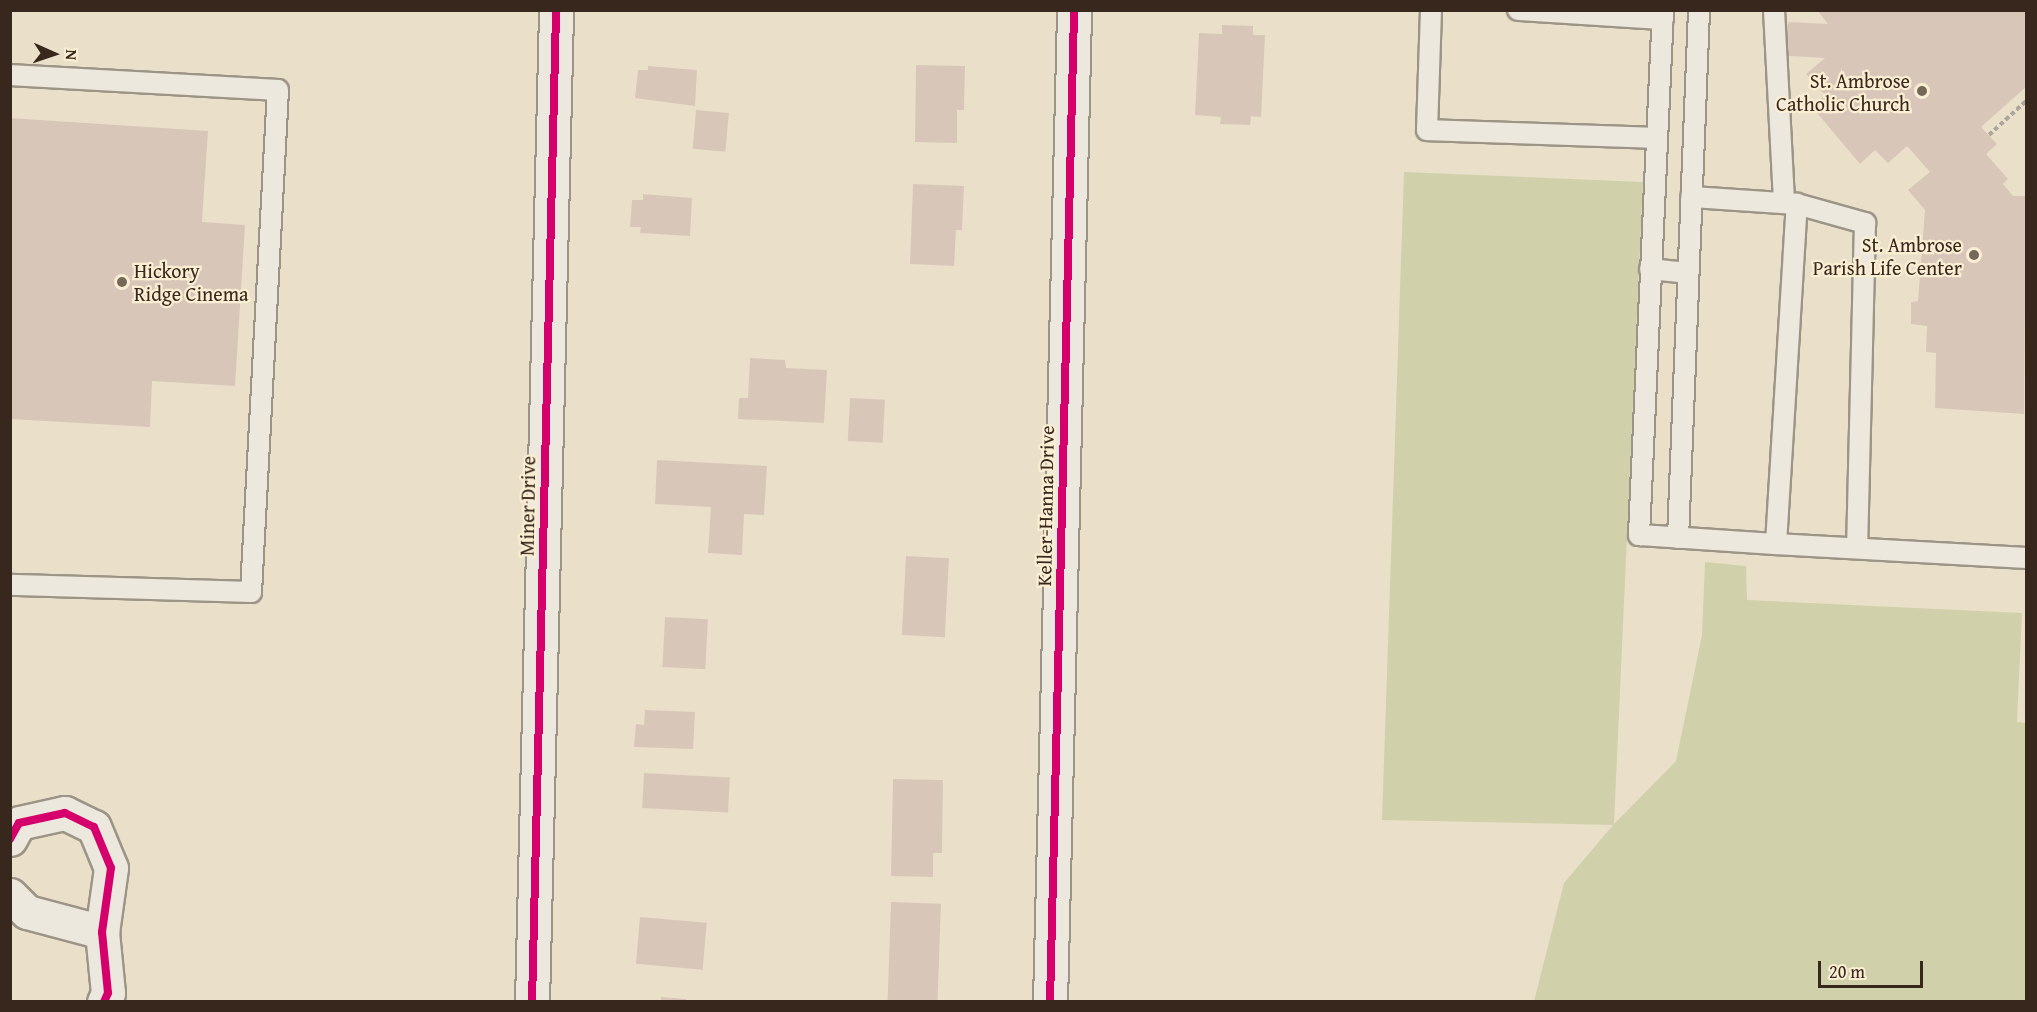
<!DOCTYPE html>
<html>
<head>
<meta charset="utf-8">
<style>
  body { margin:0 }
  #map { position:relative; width:2037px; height:1012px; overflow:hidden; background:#eae0c9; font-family:"Gentium Book Plus",serif }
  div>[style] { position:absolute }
  .green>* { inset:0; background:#d0d1ab }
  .building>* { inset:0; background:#d8c7b9; transform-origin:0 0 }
  .path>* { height:4px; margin-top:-2px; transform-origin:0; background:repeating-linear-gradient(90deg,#aca69d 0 4.5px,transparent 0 7.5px) }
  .roads { filter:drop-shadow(2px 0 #9c9486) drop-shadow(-2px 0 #9c9486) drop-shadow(0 2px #9c9486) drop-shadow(0 -2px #9c9486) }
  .service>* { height:20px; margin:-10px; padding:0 10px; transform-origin:10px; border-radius:10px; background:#ede8dd }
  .minor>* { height:33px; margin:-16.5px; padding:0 16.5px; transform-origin:16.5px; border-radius:16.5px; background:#ede8dd }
  .cycleway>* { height:8px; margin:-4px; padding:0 4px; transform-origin:4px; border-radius:4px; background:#d6006c }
  .dots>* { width:16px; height:16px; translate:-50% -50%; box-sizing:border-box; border:3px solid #faeed3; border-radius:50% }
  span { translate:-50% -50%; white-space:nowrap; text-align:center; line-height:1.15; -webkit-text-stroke:4.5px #faeed3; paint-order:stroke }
  .poi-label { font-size:20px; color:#38271d }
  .right { translate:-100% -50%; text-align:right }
  .left { translate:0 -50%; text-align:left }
  .street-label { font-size:20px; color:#38271d }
  .frame { position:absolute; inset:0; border:12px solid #38271d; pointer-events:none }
  .north { position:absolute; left:24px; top:24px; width:60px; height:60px; -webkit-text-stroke:4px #faeed3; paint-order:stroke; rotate:93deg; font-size:16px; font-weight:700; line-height:24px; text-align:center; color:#38271d }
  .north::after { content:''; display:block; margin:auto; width:21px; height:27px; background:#38271d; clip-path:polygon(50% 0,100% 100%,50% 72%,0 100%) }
  .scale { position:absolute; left:1818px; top:961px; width:105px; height:27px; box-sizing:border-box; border:3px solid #38271d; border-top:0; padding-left:8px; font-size:18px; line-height:21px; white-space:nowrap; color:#38271d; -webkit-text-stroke:4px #faeed3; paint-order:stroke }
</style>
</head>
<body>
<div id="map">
  <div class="green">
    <i style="clip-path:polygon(1404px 172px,1643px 182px,1614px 824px,1676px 761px,1702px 635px,1705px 562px,1746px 566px,1747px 600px,2022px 613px,2017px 722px,2026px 723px,2026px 1001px,1534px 1001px,1564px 883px,1613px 825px,1382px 820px)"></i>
  </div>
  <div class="building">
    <i style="clip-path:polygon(1817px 10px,2026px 10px,2026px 87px,1981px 127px,1997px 144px,1986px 154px,2008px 179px,2003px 184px,2013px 196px,2026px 196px,2024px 414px,1935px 408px,1936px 353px,1926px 352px,1927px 326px,1911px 324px,1911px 302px,1918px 301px,1925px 210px,1908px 190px,1930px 172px,1907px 146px,1888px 163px,1875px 150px,1860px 164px,1812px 107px,1825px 95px,1806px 74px,1825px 58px,1789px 56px,1780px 38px,1789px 22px,1828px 24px)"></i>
    <i style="clip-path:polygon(1222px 25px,1253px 26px,1253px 35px,1265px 35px,1261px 117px,1251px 116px,1250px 125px,1220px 124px,1221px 117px,1195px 115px,1199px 33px,1222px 34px)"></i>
    <i style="clip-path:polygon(916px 65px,965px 66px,964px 110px,957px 110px,957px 143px,915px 142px)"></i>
    <i style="clip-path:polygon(648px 66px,697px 70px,695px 106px,635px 98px,638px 70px,648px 70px)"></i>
    <i style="left:696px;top:110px;width:33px;height:39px;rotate:5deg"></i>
    <i style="clip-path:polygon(10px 118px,208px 131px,202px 222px,245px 225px,235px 386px,152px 381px,150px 427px,10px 419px)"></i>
    <i style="clip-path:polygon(913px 184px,964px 186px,962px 230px,956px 230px,954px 266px,910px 264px)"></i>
    <i style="clip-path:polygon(643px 194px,692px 198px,690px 236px,640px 233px,641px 227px,630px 227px,632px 200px,643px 200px)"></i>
    <i style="clip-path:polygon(750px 358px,785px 360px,786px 368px,827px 370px,824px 423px,738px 419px,739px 398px,748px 398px)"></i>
    <i style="left:850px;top:398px;width:35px;height:43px;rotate:3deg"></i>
    <i style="clip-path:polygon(657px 460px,767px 466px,764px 515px,744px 514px,742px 555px,708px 553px,711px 507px,655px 504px)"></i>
    <i style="left:906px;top:556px;width:43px;height:79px;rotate:3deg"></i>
    <i style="left:665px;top:617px;width:43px;height:50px;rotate:3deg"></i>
    <i style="clip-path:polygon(645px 710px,695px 712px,693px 749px,634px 747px,636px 724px,644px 725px)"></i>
    <i style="left:644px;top:773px;width:86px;height:35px;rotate:3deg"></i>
    <i style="clip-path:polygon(893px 779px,943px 780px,942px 853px,933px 853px,933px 877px,891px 876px)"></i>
    <i style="left:891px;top:902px;width:50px;height:100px;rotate:2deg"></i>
    <i style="left:640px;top:917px;width:67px;height:47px;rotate:5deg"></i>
    <i style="clip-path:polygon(661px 997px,686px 999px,686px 1002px,661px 1002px)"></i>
  </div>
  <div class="path">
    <i style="left:1989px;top:135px;width:50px;rotate:-42.6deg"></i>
  </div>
  <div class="roads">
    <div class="service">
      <i style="left:1431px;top:10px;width:120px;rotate:91.9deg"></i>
      <i style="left:1427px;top:130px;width:229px;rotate:2deg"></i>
      <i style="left:1518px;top:10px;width:145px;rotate:3.6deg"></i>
      <i style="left:1663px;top:10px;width:526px;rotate:92.62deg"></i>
      <i style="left:1639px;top:535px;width:137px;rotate:3.8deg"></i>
      <i style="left:1776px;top:544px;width:341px;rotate:-86.5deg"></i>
      <i style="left:1797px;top:204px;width:106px;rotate:-176.2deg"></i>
      <i style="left:1774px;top:10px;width:193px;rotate:87deg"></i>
      <i style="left:10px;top:75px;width:268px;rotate:3.2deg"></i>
      <i style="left:278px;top:90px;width:503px;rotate:93.08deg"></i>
      <i style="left:251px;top:592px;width:241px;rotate:-178.3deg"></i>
      <i style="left:1797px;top:204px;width:71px;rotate:15.6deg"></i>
      <i style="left:1865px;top:223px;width:325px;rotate:91.4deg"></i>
      <i style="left:1650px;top:269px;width:37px;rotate:6deg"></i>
      <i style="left:1678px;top:538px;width:528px;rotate:-87.72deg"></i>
      <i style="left:1776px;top:544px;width:250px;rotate:3.2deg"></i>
    </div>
    <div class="minor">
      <i style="left:10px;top:839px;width:18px;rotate:-61deg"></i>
      <i style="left:19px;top:823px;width:47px;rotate:-12.3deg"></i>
      <i style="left:65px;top:813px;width:32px;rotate:26deg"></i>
      <i style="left:94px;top:827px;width:44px;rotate:67.5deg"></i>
      <i style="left:111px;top:868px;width:65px;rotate:98deg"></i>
      <i style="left:102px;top:932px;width:61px;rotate:84.4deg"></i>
      <i style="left:108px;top:993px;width:10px;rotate:114deg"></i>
      <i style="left:10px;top:895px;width:24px;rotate:45deg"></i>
      <i style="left:27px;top:912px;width:78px;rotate:14.9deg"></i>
      <i style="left:532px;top:1002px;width:992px;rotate:-88.61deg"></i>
      <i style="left:1050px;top:1002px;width:992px;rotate:-88.61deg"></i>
    </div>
  </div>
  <div class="cycleway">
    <i style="left:10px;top:839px;width:18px;rotate:-61deg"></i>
    <i style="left:19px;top:823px;width:47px;rotate:-12.3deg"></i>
    <i style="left:65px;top:813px;width:32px;rotate:26deg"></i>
    <i style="left:94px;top:827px;width:44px;rotate:67.5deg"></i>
    <i style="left:111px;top:868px;width:65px;rotate:98deg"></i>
    <i style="left:102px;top:932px;width:61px;rotate:84.4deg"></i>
    <i style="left:108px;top:993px;width:10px;rotate:114deg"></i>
    <i style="left:532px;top:1002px;width:992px;rotate:-88.61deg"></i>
    <i style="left:1050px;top:1002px;width:992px;rotate:-88.61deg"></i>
  </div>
  <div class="dots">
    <i style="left:1922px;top:91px;background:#766859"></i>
    <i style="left:1974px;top:255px;background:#766859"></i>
    <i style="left:122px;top:282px;background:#766859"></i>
  </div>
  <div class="poi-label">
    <span class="right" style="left:1910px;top:92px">St. Ambrose<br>Catholic Church</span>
    <span class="right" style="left:1962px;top:256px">St. Ambrose<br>Parish Life Center</span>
    <span class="left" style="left:134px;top:282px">Hickory<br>Ridge Cinema</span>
  </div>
  <div class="street-label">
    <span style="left:527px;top:506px;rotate:-89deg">Miner Drive</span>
    <span style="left:1045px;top:506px;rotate:-89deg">Keller-Hanna Drive</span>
  </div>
  <div class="frame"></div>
  <div class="north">N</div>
  <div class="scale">20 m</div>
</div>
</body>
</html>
